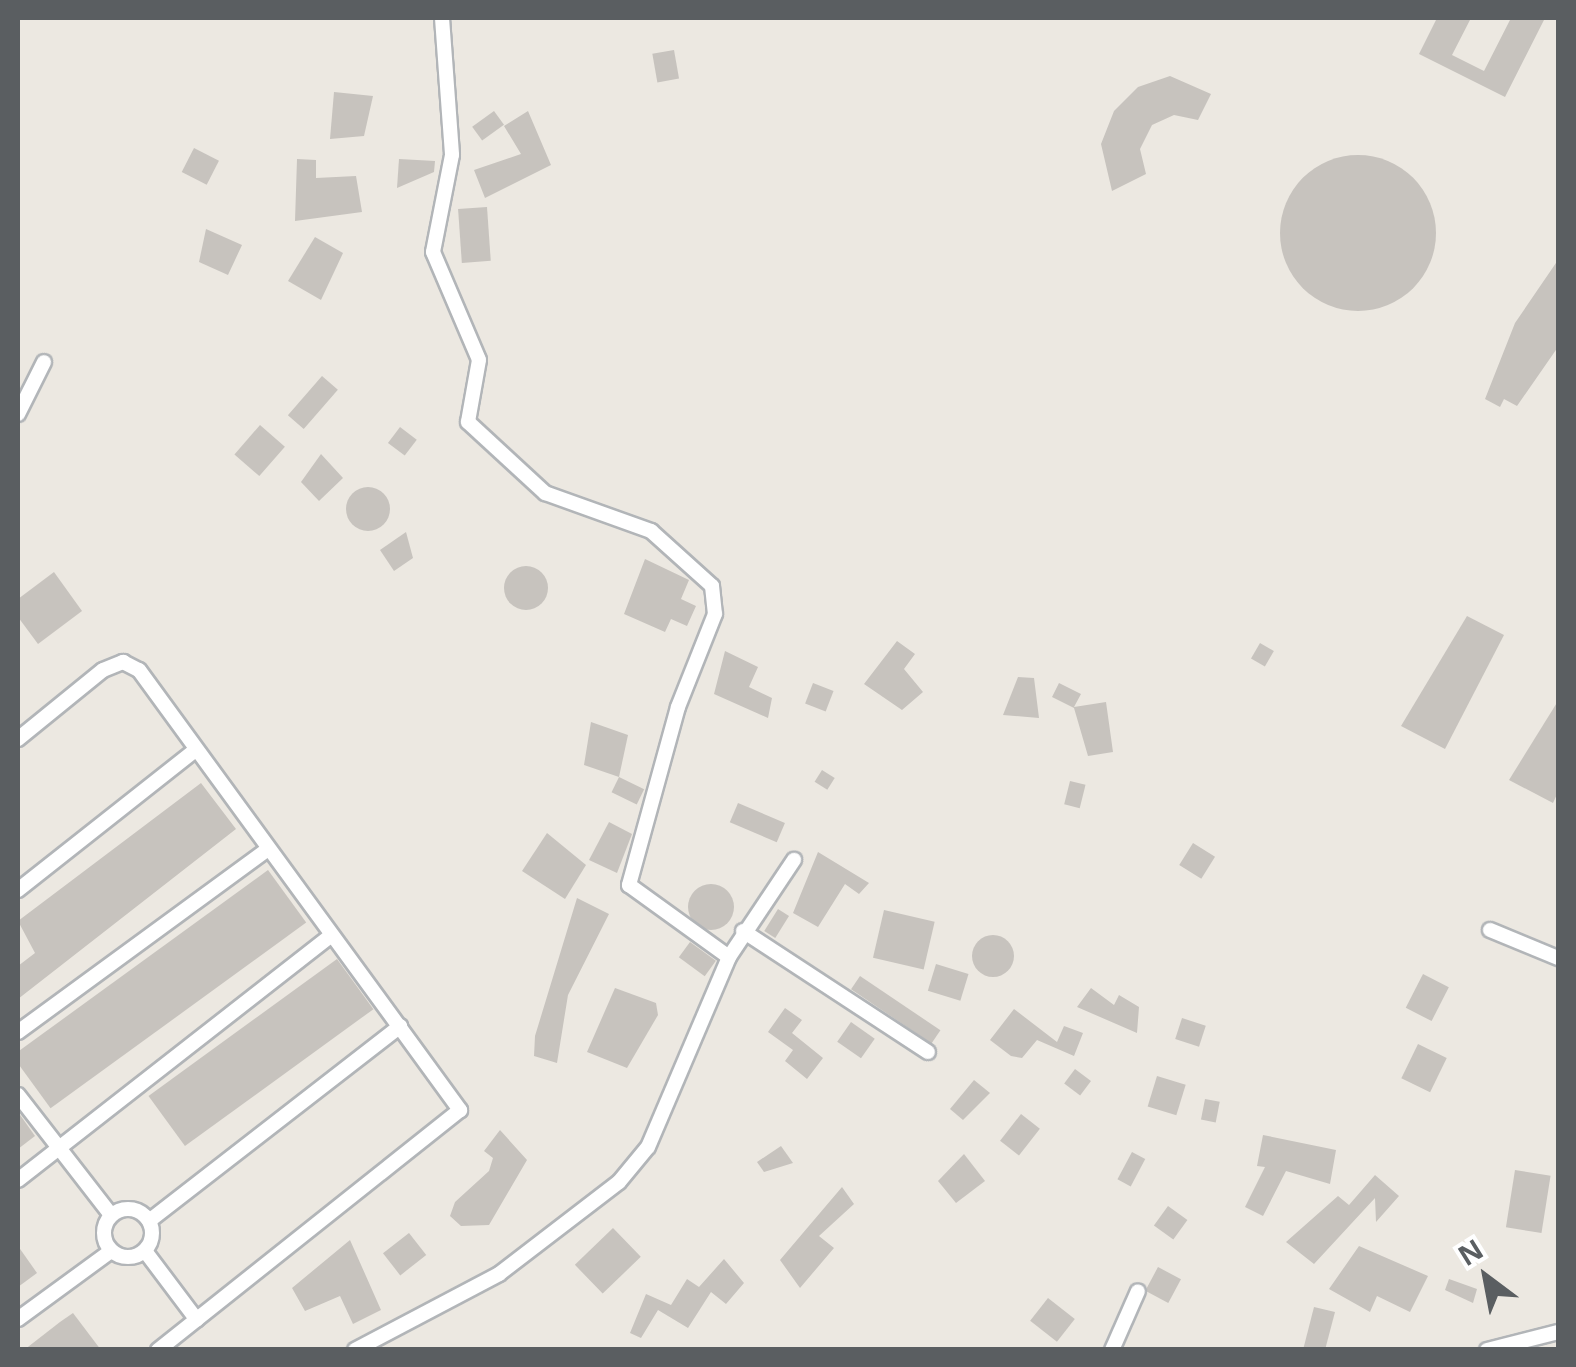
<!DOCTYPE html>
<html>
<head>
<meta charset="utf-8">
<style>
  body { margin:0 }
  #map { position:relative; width:1576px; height:1367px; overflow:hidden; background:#ece8e1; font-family:"Open Sans",sans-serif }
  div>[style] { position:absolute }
  .building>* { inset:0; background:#c7c3be; transform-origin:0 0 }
  .round { border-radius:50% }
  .roads { filter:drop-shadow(2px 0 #b2b5b8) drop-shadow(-2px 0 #b2b5b8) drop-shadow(0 2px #b2b5b8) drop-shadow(0 -2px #b2b5b8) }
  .street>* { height:14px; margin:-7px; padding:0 7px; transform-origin:7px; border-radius:7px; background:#fff }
  .street>.ring { margin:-7px; padding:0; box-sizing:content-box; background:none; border:14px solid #fff; border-radius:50% }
  span { translate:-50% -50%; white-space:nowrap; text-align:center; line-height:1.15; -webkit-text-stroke:8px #fff; paint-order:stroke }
  .frame { position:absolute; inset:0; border:20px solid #5a5e61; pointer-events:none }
  .north { position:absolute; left:1436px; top:1227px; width:100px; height:100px; -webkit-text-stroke:8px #fff; paint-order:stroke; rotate:328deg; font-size:28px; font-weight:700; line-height:40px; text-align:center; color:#5a5e61 }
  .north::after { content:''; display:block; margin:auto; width:35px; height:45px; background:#5a5e61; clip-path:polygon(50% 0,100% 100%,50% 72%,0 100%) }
</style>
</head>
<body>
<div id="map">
  <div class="building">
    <i style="clip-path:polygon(1437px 18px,1471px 18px,1452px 55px,1484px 71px,1511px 18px,1545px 18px,1505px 97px,1419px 54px)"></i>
    <i style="left:674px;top:50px;width:29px;height:22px;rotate:80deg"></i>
    <i style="clip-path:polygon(1170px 76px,1211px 94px,1198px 120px,1174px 115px,1152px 125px,1140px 149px,1146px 174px,1112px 191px,1101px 144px,1114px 111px,1138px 87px)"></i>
    <i style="clip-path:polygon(334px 92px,373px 96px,364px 136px,330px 139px)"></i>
    <i style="left:494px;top:111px;width:17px;height:27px;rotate:54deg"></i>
    <i style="clip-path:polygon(528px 111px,551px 165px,485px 198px,474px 170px,521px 154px,504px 126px)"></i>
    <i style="left:194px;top:148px;width:28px;height:27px;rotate:27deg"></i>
    <i class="round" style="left:1280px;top:155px;width:156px;height:156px"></i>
    <i style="clip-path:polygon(297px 159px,316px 160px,316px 178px,356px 176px,362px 212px,295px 221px)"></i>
    <i style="clip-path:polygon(399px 159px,435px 161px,434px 172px,397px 188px)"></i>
    <i style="left:487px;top:207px;width:54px;height:29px;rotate:86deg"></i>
    <i style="clip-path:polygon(206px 229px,242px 245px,228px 275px,199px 262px)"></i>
    <i style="clip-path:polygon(315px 237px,343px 253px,321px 300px,288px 281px)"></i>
    <i style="clip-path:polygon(1558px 260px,1558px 347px,1517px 406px,1504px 399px,1500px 407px,1485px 399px,1515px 323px)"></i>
    <i style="left:322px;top:376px;width:21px;height:52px;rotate:41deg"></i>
    <i style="left:260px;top:425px;width:33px;height:39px;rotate:41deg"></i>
    <i style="left:400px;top:427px;width:21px;height:20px;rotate:37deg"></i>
    <i style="clip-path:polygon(321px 454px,343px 478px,319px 501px,301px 482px)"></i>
    <i class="round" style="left:346px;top:487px;width:44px;height:44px"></i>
    <i style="clip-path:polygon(406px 532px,413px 558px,394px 571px,380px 550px)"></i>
    <i style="clip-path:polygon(645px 559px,689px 580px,681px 599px,696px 606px,687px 626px,671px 619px,665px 632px,624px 614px)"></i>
    <i class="round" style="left:504px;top:566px;width:44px;height:44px"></i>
    <i style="clip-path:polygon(54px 572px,82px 611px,38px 644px,18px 617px,18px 599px)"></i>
    <i style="clip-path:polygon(1467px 616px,1504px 635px,1445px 749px,1401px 726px)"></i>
    <i style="clip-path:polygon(897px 641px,915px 654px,904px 669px,923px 692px,902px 710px,864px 684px)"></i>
    <i style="left:1260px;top:643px;width:16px;height:18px;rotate:30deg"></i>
    <i style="clip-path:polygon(725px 651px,758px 667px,749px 687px,772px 698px,768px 718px,714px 694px)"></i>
    <i style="clip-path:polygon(1018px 677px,1034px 678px,1039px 718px,1003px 715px)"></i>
    <i style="left:813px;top:683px;width:22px;height:22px;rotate:21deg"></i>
    <i style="clip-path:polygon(1059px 683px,1081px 694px,1074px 707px,1106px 702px,1113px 752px,1088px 756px,1074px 708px,1052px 697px)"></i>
    <i style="clip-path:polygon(1558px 701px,1558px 792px,1553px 803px,1509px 780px)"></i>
    <i style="clip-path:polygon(591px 722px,628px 735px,619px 777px,584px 765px)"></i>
    <i style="left:822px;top:770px;width:15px;height:14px;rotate:32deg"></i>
    <i style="left:619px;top:777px;width:28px;height:17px;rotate:26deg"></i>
    <i style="left:1070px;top:781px;width:16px;height:24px;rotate:14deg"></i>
    <i style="clip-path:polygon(201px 783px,236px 829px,18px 999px,18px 966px,35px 953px,18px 921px)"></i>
    <i style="left:738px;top:803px;width:51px;height:21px;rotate:23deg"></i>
    <i style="clip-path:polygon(609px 822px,632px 834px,617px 873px,589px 860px)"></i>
    <i style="clip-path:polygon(547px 833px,586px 865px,565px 899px,522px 871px)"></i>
    <i style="left:1193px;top:843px;width:26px;height:26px;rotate:32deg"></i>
    <i style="clip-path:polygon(818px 852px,869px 883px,859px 894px,845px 884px,818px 927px,793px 913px)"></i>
    <i style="left:268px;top:870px;width:65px;height:316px;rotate:54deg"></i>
    <i class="round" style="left:688px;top:884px;width:46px;height:46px"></i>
    <i style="clip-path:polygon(577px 898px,609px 914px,568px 995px,557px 1063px,534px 1056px,535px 1036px)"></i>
    <i style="left:778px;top:909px;width:13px;height:26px;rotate:32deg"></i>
    <i style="left:884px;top:910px;width:52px;height:49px;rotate:13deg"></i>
    <i class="round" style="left:972px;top:935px;width:42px;height:42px"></i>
    <i style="left:690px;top:942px;width:32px;height:19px;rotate:36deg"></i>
    <i style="left:337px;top:959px;width:62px;height:233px;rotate:54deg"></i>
    <i style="left:936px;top:964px;width:34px;height:28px;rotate:17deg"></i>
    <i style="left:1423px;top:974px;width:29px;height:38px;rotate:27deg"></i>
    <i style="left:860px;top:976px;width:97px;height:16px;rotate:34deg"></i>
    <i style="clip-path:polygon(615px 988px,656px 1003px,658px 1015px,627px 1068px,587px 1052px)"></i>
    <i style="clip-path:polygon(1091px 988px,1114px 1005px,1119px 995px,1139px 1007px,1137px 1033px,1077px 1007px)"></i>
    <i style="clip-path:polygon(785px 1008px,802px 1020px,792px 1033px,823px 1058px,807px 1079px,785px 1061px,793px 1050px,768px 1032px)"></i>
    <i style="clip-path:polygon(1014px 1009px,1057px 1042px,1064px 1026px,1083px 1033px,1074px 1056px,1037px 1040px,1022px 1058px,1011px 1056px,990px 1040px)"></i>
    <i style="left:1182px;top:1018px;width:25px;height:22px;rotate:18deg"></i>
    <i style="left:851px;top:1022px;width:29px;height:24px;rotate:35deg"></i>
    <i style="left:1418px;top:1044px;width:32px;height:38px;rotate:26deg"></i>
    <i style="left:1075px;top:1069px;width:20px;height:18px;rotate:37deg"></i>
    <i style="left:1157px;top:1076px;width:30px;height:32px;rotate:17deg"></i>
    <i style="clip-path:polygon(974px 1080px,990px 1093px,963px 1120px,950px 1109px)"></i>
    <i style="left:1205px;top:1099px;width:15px;height:21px;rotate:11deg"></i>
    <i style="clip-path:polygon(18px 1112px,35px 1136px,18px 1149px)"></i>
    <i style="left:1021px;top:1114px;width:24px;height:34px;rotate:38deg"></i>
    <i style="clip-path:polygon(500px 1130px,527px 1160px,489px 1225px,461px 1226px,450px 1216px,455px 1202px,489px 1171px,493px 1158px,484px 1151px)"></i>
    <i style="clip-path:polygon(1263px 1135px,1336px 1150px,1330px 1184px,1286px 1171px,1263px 1216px,1245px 1207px,1265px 1167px,1257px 1166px)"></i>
    <i style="clip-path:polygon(781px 1146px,793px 1163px,764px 1172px,757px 1162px)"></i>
    <i style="left:1132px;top:1152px;width:15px;height:31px;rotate:28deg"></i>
    <i style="clip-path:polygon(964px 1154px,985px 1181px,956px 1203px,938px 1181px)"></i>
    <i style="left:1515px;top:1170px;width:36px;height:58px;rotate:9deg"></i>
    <i style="clip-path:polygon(1375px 1175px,1399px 1196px,1376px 1222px,1375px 1198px,1314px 1264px,1286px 1242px,1338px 1196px,1349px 1205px)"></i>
    <i style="clip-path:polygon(842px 1187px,854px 1204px,819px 1236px,834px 1248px,800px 1288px,780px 1260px)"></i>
    <i style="left:1168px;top:1206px;width:24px;height:24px;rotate:36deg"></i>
    <i style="left:613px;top:1228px;width:40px;height:53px;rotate:46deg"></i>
    <i style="left:409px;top:1233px;width:28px;height:33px;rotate:52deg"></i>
    <i style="clip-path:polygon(350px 1240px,381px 1310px,353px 1324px,340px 1296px,305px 1311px,292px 1288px)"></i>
    <i style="clip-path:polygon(18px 1246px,37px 1273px,18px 1287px)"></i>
    <i style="clip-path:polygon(1359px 1246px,1428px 1276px,1410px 1312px,1377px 1296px,1370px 1312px,1329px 1289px)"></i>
    <i style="clip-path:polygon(724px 1259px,744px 1283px,726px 1304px,711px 1292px,688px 1328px,658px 1310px,641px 1338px,630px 1333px,646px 1294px,671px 1305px,687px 1279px,699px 1287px)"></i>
    <i style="left:1158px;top:1267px;width:26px;height:27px;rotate:28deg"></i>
    <i style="clip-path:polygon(1449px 1279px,1477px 1289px,1473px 1303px,1445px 1290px)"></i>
    <i style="left:1048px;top:1298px;width:34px;height:29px;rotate:38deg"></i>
    <i style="clip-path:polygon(1314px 1307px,1335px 1312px,1325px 1350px,1303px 1350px)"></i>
    <i style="clip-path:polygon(73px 1313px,101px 1350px,24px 1350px,60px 1322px)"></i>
  </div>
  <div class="roads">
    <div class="street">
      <i style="left:442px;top:18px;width:137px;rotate:85.8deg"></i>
      <i style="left:452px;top:155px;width:99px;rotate:101.1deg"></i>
      <i style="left:433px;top:252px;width:117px;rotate:66.9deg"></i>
      <i style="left:479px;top:360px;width:63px;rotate:100.1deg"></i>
      <i style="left:468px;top:422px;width:105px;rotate:42.7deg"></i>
      <i style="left:545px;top:493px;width:113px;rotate:19.7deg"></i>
      <i style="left:651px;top:531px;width:82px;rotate:42deg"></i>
      <i style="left:712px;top:586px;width:28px;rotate:84deg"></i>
      <i style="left:715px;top:614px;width:100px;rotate:111.7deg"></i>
      <i style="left:678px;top:707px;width:185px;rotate:105.4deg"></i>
      <i style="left:629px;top:885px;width:123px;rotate:35.8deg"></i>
      <i style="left:18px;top:414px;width:58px;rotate:-63.4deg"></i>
      <i style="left:18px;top:739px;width:109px;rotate:-39.1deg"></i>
      <i style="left:103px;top:670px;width:22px;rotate:-22deg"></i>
      <i style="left:123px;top:662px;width:18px;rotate:27deg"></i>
      <i style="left:139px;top:670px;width:545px;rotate:53.89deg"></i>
      <i style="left:460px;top:1110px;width:386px;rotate:141.5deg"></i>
      <i style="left:18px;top:890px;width:226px;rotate:-38.3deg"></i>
      <i style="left:1490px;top:930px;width:74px;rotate:22.4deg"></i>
      <i style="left:743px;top:931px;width:221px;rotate:33.2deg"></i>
      <i style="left:18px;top:1032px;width:305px;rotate:-36.2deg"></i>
      <i style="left:18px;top:1095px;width:152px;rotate:52.2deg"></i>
      <i style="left:18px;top:1180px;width:396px;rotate:-38deg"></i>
      <i class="ring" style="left:104px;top:1209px;width:34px;height:34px"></i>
      <i style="left:149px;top:1221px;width:318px;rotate:-37.8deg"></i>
      <i style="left:145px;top:1251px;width:86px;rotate:53deg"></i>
      <i style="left:18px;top:1319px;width:115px;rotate:-36.2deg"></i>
      <i style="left:355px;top:1350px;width:163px;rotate:-27.8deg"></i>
      <i style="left:499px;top:1274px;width:151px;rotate:-37.5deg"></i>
      <i style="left:619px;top:1182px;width:45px;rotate:-50.4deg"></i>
      <i style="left:648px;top:1147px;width:207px;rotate:-66.9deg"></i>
      <i style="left:729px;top:957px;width:117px;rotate:-56.2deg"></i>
      <i style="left:1112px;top:1350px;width:64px;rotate:-66.2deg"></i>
      <i style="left:1487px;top:1350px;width:73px;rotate:-14.2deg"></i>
    </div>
  </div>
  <div class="frame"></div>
  <div class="north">N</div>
</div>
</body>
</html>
